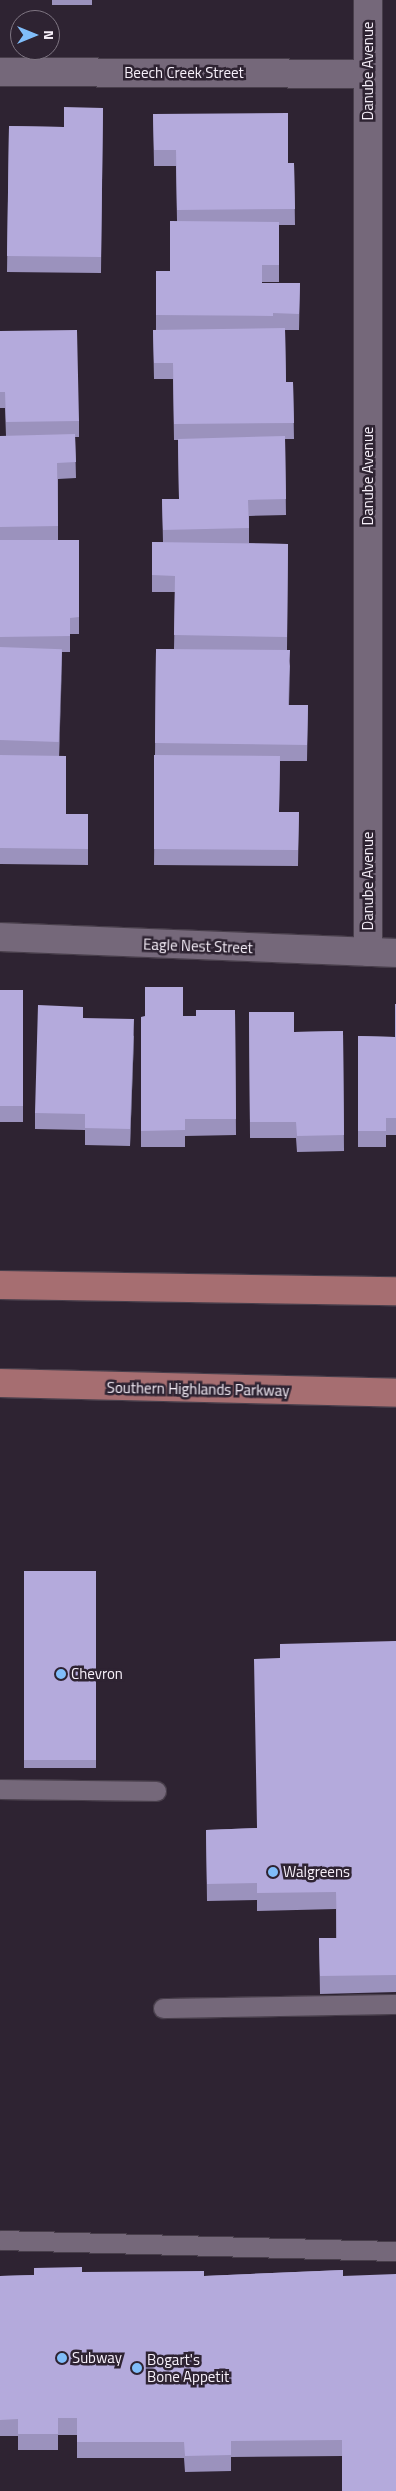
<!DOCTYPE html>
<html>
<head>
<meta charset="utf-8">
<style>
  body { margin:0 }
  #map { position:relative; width:396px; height:2491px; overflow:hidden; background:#2e2332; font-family:"Titillium Web",sans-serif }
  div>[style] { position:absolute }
  .roads { filter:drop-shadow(1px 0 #483e4b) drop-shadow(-1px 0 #483e4b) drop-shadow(0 1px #483e4b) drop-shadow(0 -1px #483e4b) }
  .service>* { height:19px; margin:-9.5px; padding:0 9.5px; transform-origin:9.5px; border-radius:9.5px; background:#75687a }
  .minor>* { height:28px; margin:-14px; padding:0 14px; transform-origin:14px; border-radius:14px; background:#75687a }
  .primary>* { height:28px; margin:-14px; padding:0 14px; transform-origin:14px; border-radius:14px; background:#a66e71 }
  .wall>* { inset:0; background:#9b92bd; transform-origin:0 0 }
  .shaded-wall>* { inset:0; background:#7e779a }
  .building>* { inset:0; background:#b4aadc; transform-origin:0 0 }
  .dots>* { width:14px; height:14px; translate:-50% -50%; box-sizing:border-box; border:2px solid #2e2332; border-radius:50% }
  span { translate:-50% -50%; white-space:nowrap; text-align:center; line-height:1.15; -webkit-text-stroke:5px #2e2332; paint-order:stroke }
  .street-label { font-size:15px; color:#f7f0fa }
  .poi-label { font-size:15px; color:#f7f0fa }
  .left { translate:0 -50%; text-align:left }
  .north { position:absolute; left:10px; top:10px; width:50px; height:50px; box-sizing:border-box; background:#2e2332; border:1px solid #7e7582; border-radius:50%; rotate:90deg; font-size:14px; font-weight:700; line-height:20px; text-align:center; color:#f7f0fa }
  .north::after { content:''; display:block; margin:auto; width:18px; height:22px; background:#80bdfa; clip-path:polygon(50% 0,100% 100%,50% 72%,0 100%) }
</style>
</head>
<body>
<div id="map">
  <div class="roads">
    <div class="service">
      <i style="left:0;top:1789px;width:156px;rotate:0.7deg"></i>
      <i style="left:163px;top:2008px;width:233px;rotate:-1deg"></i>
      <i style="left:0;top:2240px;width:396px;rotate:1.6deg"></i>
    </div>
    <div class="minor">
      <i style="left:368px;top:0;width:952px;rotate:90deg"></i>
      <i style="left:0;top:72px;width:367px;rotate:0.3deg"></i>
      <i style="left:0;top:937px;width:396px;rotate:2.3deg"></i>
    </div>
    <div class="primary">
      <i style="left:0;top:1285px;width:396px;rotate:0.9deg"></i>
      <i style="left:0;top:1383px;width:396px;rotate:1.4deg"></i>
    </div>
  </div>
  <div class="wall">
    <i style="left:52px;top:0;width:40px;height:5px"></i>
    <i style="clip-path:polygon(103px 108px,101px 273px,7px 272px,9px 126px,64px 127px)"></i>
    <i style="clip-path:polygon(153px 114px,288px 163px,294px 163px,295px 225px,279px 225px,279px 282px,262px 282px,262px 283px,300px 283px,299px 330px,285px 330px,286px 382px,293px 382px,294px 439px,285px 439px,286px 515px,249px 516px,249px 543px,288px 544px,287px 650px,290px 666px,289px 705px,308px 705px,307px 761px,280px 761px,279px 812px,299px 812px,298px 866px,154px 865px,156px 649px,174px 649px,175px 592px,152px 592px,152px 542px,163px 542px,162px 499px,179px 499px,178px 440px,174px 440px,173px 379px,154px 379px,153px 330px,156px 330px,156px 271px,170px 271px,177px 221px,176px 166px,154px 166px)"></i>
    <i style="clip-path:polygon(0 331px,79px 421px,79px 437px,75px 437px,76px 478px,58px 479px,58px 540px,79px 540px,79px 634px,70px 634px,70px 652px,62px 652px,59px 756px,66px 814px,88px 814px,88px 865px,0 864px,0 436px,6px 436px,5px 408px,0 408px)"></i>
    <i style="left:0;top:990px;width:23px;height:132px"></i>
    <i style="clip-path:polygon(396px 1004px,396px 1135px,386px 1135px,386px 1147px,358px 1147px,358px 1036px,395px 1037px)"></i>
    <i style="clip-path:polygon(235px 1010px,236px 1135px,185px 1136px,185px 1147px,141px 1147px,141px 1017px,196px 1016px)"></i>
    <i style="clip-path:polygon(249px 1012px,294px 1032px,343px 1031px,344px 1151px,297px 1152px,296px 1138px,250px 1138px)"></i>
    <i style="clip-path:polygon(83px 1018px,134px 1036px,130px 1146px,85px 1145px,85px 1130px,35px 1129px,35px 1113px)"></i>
    <i style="left:96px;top:1571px;width:197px;height:72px;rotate:90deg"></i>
    <i style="clip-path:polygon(396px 1641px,396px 1992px,320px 1994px,319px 1938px,336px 1938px,336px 1909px,257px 1911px,257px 1900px,207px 1901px,206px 1830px,257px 1828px,280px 1658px)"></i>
    <i style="clip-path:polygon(343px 2270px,342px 2456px,231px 2457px,231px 2471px,185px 2472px,184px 2458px,77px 2458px,77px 2435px,58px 2435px,58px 2450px,18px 2450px,18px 2436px,0 2436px,0 2276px,34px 2275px,82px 2272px,204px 2276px)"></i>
  </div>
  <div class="shaded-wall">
    <i style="clip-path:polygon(62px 649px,62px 665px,59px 758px,59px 742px)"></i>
    <i style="clip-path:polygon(134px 1019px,134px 1036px,130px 1146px,130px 1129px)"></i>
  </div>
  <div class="building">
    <i style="clip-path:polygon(64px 107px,103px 108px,101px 257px,7px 256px,9px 126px,64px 127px)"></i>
    <i style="clip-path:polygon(288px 113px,288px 163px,294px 163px,295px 209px,177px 210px,176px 150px,154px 150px,153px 114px)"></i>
    <i style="clip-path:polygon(170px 221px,279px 222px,279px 265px,262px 265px,262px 283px,300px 283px,299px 314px,273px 313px,273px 316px,156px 315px,156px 271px,170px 271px)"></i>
    <i style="clip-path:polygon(285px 328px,286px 382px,293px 382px,294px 423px,174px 424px,173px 363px,154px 363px,153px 330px)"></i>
    <i style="clip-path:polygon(77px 330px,79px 421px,6px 422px,5px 392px,0 392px,0 331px)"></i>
    <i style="clip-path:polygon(75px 434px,76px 462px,57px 463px,58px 526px,0 527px,0 436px)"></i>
    <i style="clip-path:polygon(285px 436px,286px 499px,248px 500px,249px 528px,163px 530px,162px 499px,179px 499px,178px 439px)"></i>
    <i style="clip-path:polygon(0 540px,79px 540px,79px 617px,70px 618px,70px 636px,0 637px)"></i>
    <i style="clip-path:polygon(152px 542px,288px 544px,287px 637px,174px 635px,175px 576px,152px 575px)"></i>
    <i style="left:0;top:647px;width:62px;height:93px;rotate:2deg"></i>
    <i style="clip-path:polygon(156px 649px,290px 650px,288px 705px,308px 705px,307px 745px,155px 743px)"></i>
    <i style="clip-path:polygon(0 755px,66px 756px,66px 814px,88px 814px,88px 849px,0 848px)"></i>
    <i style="clip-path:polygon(154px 755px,280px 756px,279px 812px,299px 812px,298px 850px,154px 849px)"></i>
    <i style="clip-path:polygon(145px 987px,183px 987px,183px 1016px,196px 1016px,196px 1010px,235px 1010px,236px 1119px,185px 1119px,185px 1130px,141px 1131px,141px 1017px,145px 1016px)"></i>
    <i style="left:0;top:990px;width:23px;height:116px"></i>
    <i style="clip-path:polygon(395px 1004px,396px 1004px,396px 1118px,386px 1118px,386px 1131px,358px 1131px,358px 1036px,395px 1037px)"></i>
    <i style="clip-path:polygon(38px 1005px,83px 1007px,83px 1018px,134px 1019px,130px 1129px,85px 1128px,85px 1114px,35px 1113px)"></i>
    <i style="clip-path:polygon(249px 1012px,294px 1012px,294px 1032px,343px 1031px,344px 1135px,297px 1136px,296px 1122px,250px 1122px)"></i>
    <i style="left:96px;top:1571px;width:189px;height:72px;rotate:90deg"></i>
    <i style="clip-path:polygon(396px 1641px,396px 1975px,320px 1976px,319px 1938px,337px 1938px,336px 1892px,257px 1893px,257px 1883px,207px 1884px,206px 1830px,257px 1828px,254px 1659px,280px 1658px,280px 1644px)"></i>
    <i style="clip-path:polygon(82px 2267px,82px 2272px,204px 2271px,204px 2276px,343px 2270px,343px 2276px,396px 2274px,396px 2491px,342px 2491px,342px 2440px,231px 2441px,231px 2455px,185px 2456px,184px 2442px,77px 2442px,77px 2418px,58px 2418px,58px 2434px,18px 2434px,18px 2419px,0 2420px,0 2276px,34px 2275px,34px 2268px)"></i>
  </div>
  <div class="dots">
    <i style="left:61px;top:1674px;background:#80bdfa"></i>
    <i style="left:273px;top:1872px;background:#80bdfa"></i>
    <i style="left:62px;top:2358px;background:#80bdfa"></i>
    <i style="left:137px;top:2368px;background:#80bdfa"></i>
  </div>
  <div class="street-label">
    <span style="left:368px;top:71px;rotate:-90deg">Danube Avenue</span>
    <span style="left:184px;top:73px">Beech Creek Street</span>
    <span style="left:368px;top:476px;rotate:-90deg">Danube Avenue</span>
    <span style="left:368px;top:881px;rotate:-90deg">Danube Avenue</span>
    <span style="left:198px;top:946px;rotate:2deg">Eagle Nest Street</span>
    <span style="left:198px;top:1389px;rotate:1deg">Southern Highlands Parkway</span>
  </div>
  <div class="poi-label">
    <span class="left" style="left:71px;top:1674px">Chevron</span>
    <span class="left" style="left:283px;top:1872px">Walgreens</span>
    <span class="left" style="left:72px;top:2358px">Subway</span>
    <span class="left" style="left:147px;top:2368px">Bogart's<br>Bone Appetit</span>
  </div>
  <div class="north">N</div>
</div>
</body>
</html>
